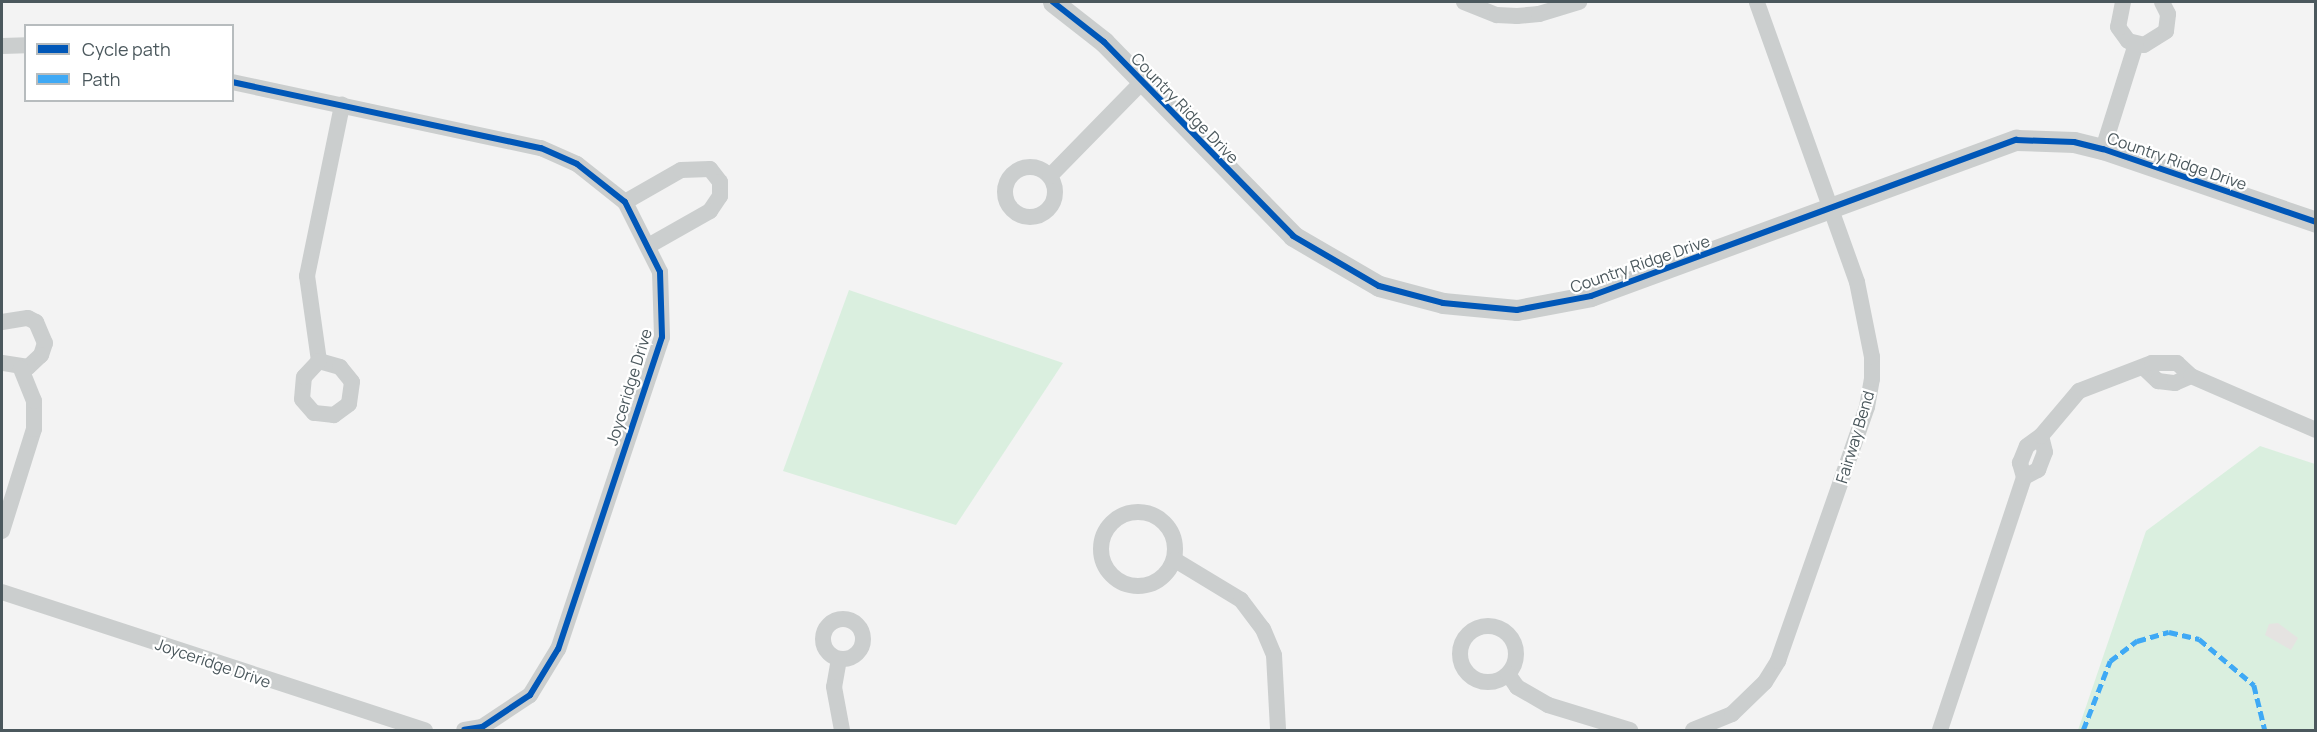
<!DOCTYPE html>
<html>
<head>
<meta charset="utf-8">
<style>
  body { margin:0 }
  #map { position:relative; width:2317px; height:732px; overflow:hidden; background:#f3f3f3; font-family:Manrope,sans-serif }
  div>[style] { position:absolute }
  .green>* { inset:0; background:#daefdf }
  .sand>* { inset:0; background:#e5e3e1 }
  .minor>* { height:16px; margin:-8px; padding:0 8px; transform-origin:8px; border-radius:8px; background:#cbcece }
  .minor>.ring { margin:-8px; padding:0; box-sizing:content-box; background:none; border:16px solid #cbcece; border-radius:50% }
  .tertiary>* { height:21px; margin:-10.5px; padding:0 10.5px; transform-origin:10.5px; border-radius:10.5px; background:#cbcece }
  .quiet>* { height:4.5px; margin-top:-2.25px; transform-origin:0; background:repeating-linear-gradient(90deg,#3fa9f5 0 9px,transparent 0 13.5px) }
  .cycleway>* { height:6px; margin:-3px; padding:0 3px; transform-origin:3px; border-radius:3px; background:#0057b8 }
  span { translate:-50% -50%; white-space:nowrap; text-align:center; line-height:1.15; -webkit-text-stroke:4.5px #fff; paint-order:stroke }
  .street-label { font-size:16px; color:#4b585d }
  .frame { position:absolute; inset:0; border:3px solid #4b585d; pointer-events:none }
  .legend { position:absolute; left:24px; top:24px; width:210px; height:78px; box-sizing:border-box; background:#fff; border:2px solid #b7bcbe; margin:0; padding:8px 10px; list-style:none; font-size:18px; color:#4b585d }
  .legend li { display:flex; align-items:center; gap:12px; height:30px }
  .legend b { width:30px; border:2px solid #b7bcbe }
</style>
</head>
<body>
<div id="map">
  <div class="green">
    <i style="clip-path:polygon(849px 290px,1063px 363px,956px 525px,783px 471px)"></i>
    <i style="clip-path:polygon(2260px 446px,2315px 464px,2315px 730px,2078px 730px,2146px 531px)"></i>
  </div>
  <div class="sand">
    <i style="clip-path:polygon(2278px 623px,2298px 638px,2291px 650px,2265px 635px,2269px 624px)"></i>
  </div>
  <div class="minor">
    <i style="left:1464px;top:2px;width:35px;rotate:22deg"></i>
    <i style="left:1497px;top:15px;width:20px;rotate:3deg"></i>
    <i style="left:1517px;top:16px;width:22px;rotate:-5deg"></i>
    <i style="left:1539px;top:14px;width:42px;rotate:-16.7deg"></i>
    <i style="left:2123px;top:2px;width:25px;rotate:101deg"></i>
    <i style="left:2118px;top:27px;width:17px;rotate:54deg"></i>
    <i style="left:2128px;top:41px;width:16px;rotate:14deg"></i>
    <i style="left:2144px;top:45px;width:26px;rotate:-32deg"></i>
    <i style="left:2166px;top:31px;width:17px;rotate:-83deg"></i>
    <i style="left:2168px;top:14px;width:13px;rotate:-117deg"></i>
    <i style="left:2px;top:46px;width:24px;rotate:-2deg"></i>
    <i style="left:232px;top:82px;width:316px;rotate:12.1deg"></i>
    <i style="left:541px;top:148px;width:39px;rotate:24deg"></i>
    <i style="left:577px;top:164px;width:61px;rotate:38.4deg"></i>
    <i style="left:625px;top:202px;width:78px;rotate:63.4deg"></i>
    <i style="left:660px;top:272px;width:65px;rotate:88.2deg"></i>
    <i style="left:662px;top:337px;width:329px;rotate:108.4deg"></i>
    <i style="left:558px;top:649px;width:54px;rotate:121.3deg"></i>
    <i style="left:530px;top:695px;width:58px;rotate:146.3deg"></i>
    <i style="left:482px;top:727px;width:18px;rotate:171deg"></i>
    <i style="left:2103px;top:149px;width:110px;rotate:-72.6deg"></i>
    <i class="ring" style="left:1005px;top:167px;width:34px;height:34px"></i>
    <i style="left:1050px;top:176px;width:132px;rotate:-45.6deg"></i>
    <i style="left:625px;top:202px;width:64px;rotate:-29.7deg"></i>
    <i style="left:681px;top:170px;width:29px;rotate:-2deg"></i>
    <i style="left:710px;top:169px;width:16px;rotate:52deg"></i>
    <i style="left:720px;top:182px;width:14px;rotate:90deg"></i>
    <i style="left:720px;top:196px;width:18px;rotate:124deg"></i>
    <i style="left:710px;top:211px;width:69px;rotate:150.5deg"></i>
    <i style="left:2px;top:322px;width:26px;rotate:-9deg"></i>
    <i style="left:28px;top:318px;width:9px;rotate:27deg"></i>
    <i style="left:36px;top:322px;width:23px;rotate:67deg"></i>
    <i style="left:45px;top:343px;width:13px;rotate:108deg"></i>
    <i style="left:41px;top:355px;width:18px;rotate:137deg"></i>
    <i style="left:28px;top:367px;width:26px;rotate:-171deg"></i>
    <i style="left:319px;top:361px;width:86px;rotate:-98deg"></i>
    <i style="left:307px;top:276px;width:175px;rotate:-78.4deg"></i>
    <i style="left:319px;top:361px;width:22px;rotate:16deg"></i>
    <i style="left:340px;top:367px;width:19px;rotate:51deg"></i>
    <i style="left:352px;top:382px;width:22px;rotate:98deg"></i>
    <i style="left:349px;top:404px;width:19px;rotate:144deg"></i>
    <i style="left:334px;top:415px;width:20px;rotate:-174deg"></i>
    <i style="left:314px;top:413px;width:18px;rotate:-131deg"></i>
    <i style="left:302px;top:399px;width:22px;rotate:-85deg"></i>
    <i style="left:304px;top:377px;width:22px;rotate:-47deg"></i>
    <i style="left:2145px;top:369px;width:18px;rotate:43deg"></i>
    <i style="left:2158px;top:381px;width:17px;rotate:7deg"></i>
    <i style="left:2175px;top:383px;width:17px;rotate:-24deg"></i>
    <i style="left:2024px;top:477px;width:16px;rotate:-27deg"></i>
    <i style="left:2038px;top:470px;width:19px;rotate:-69deg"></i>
    <i style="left:2045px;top:452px;width:16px;rotate:-104deg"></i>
    <i class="ring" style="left:1101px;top:512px;width:58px;height:58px"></i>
    <i style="left:2px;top:531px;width:107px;rotate:-72.6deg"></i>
    <i style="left:34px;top:429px;width:28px;rotate:-90deg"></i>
    <i style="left:34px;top:401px;width:35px;rotate:-112deg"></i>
    <i style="left:1175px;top:560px;width:77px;rotate:31.2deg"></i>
    <i style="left:1241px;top:600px;width:36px;rotate:53deg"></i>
    <i style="left:1263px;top:629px;width:28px;rotate:67deg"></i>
    <i style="left:1274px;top:655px;width:75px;rotate:86.9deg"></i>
    <i style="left:2px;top:592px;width:445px;rotate:18.1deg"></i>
    <i class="ring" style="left:823px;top:619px;width:24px;height:24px"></i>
    <i class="ring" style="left:1460px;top:626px;width:40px;height:40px"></i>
    <i style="left:839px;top:659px;width:28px;rotate:100deg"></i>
    <i style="left:834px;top:687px;width:44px;rotate:79.5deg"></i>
    <i style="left:1508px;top:674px;width:16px;rotate:55deg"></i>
    <i style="left:1517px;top:687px;width:36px;rotate:30deg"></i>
    <i style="left:1548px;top:705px;width:86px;rotate:17deg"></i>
    <i style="left:1693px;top:730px;width:42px;rotate:-22.3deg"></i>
    <i style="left:1732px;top:714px;width:46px;rotate:-44.1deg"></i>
    <i style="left:1765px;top:682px;width:25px;rotate:-58deg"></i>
    <i style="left:1778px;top:661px;width:269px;rotate:-70.7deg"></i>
    <i style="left:1867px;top:407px;width:28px;rotate:-80deg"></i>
    <i style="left:1872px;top:379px;width:22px;rotate:-90deg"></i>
    <i style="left:1872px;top:357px;width:76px;rotate:-101.3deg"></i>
    <i style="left:1857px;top:282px;width:297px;rotate:-109.7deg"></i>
    <i style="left:1940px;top:730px;width:267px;rotate:-71.6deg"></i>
    <i style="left:2024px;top:477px;width:15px;rotate:-106deg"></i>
    <i style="left:2020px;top:463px;width:18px;rotate:-68deg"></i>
    <i style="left:2027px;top:446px;width:17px;rotate:-36deg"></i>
    <i style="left:2041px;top:436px;width:59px;rotate:-49.8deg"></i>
    <i style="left:2079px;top:391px;width:78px;rotate:-21deg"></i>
    <i style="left:2152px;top:363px;width:25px"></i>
    <i style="left:2177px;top:363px;width:19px;rotate:43deg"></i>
    <i style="left:2191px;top:376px;width:136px;rotate:23.4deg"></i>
  </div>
  <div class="tertiary">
    <i style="left:1053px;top:2px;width:65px;rotate:38.1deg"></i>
    <i style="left:1104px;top:42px;width:271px;rotate:45.7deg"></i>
    <i style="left:1293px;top:236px;width:99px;rotate:30.2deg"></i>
    <i style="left:1379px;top:286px;width:66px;rotate:14.9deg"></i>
    <i style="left:1443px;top:303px;width:74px;rotate:5.4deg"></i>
    <i style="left:1517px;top:310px;width:75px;rotate:-10.7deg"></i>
    <i style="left:1591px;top:296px;width:453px;rotate:-20.2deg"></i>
    <i style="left:2016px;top:140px;width:58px;rotate:2deg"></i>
    <i style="left:2074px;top:142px;width:30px;rotate:14deg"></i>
    <i style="left:2103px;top:149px;width:225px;rotate:18.9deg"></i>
  </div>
  <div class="quiet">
    <i style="left:2083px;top:730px;width:74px;rotate:-68.6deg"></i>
    <i style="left:2110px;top:661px;width:34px;rotate:-37deg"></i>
    <i style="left:2137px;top:641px;width:33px;rotate:-16deg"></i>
    <i style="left:2169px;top:632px;width:31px;rotate:13deg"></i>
    <i style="left:2199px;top:639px;width:72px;rotate:39.9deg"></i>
    <i style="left:2254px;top:685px;width:46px;rotate:76.3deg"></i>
  </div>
  <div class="cycleway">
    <i style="left:1053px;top:2px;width:65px;rotate:38.1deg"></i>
    <i style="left:1104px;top:42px;width:271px;rotate:45.7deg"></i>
    <i style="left:1293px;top:236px;width:99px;rotate:30.2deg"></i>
    <i style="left:1379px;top:286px;width:66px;rotate:14.9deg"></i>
    <i style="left:1443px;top:303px;width:74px;rotate:5.4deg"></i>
    <i style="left:1517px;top:310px;width:75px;rotate:-10.7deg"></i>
    <i style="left:1591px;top:296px;width:453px;rotate:-20.2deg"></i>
    <i style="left:2016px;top:140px;width:58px;rotate:2deg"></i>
    <i style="left:2074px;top:142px;width:30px;rotate:14deg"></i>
    <i style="left:2103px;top:149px;width:225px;rotate:18.9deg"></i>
    <i style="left:232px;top:82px;width:316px;rotate:12.1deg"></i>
    <i style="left:541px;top:148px;width:39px;rotate:24deg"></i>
    <i style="left:577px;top:164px;width:61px;rotate:38.4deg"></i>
    <i style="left:625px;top:202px;width:78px;rotate:63.4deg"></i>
    <i style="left:660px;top:272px;width:65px;rotate:88.2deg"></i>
    <i style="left:662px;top:337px;width:329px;rotate:108.4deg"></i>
    <i style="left:558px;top:649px;width:54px;rotate:121.3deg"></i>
    <i style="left:530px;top:695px;width:58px;rotate:146.3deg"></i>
    <i style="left:482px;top:727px;width:18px;rotate:171deg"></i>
  </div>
  <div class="street-label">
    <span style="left:1185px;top:108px;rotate:46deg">Country Ridge Drive</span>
    <span style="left:2177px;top:161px;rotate:19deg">Country Ridge Drive</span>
    <span style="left:1640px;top:264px;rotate:-19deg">Country Ridge Drive</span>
    <span style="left:629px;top:387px;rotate:-73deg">Joyceridge Drive</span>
    <span style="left:1855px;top:437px;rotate:-73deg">Fairway Bend</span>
    <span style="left:213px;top:663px;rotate:19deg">Joyceridge Drive</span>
  </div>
  <div class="frame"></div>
  <ul class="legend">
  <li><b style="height:8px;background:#0057b8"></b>Cycle path</li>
  <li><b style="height:8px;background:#3fa9f5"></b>Path</li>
  </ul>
</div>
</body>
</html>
